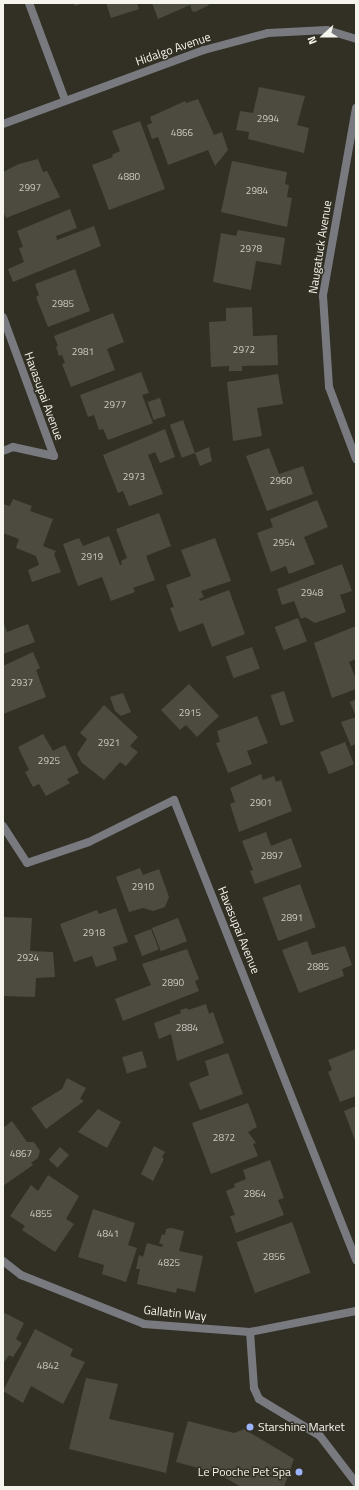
<!DOCTYPE html>
<html>
<head>
<meta charset="utf-8">
<style>
  body { margin:0 }
  #map { position:relative; width:359px; height:1490px; overflow:hidden; background:#323024; font-family:"Titillium Web",sans-serif }
  div>[style] { position:absolute }
  .building>* { inset:0; background:#4d4b3f; transform-origin:0 0 }
  .lane>* { height:8px; margin:-4px; padding:0 4px; transform-origin:4px; border-radius:4px; background:#787a80 }
  .street>* { height:8px; margin:-4px; padding:0 4px; transform-origin:4px; border-radius:4px; background:#787a80 }
  .dots>* { width:11px; height:11px; translate:-50% -50%; box-sizing:border-box; border:2px solid #323024; border-radius:50% }
  span { translate:-50% -50%; white-space:nowrap; text-align:center; line-height:1.15; -webkit-text-stroke:3px #323024; paint-order:stroke }
  .number-label { font-size:10px; color:#cbcac2 }
  .number-label span { -webkit-text-stroke-width:0 }
  .street-label { font-size:12px; color:#f5f4ed }
  .poi-label { font-size:12px; color:#f5f4ed }
  .left { translate:0 -50%; text-align:left }
  .right { translate:-100% -50%; text-align:right }
  .frame { position:absolute; inset:0; border:4px solid #f5f4ed; pointer-events:none }
  .north { position:absolute; left:303px; top:16px; width:40px; height:40px; -webkit-text-stroke:3px #323024; paint-order:stroke; rotate:249deg; font-size:11px; font-weight:700; line-height:16px; text-align:center; color:#f5f4ed }
  .north::after { content:''; display:block; margin:auto; width:14px; height:18px; background:#f5f4ed; clip-path:polygon(50% 0,100% 100%,50% 72%,0 100%) }
</style>
</head>
<body>
<div id="map">
  <div class="building">
    <i style="clip-path:polygon(74px 3px,83px 3px,75px 6px)"></i>
    <i style="clip-path:polygon(106px 3px,137px 3px,139px 9px,111px 18px)"></i>
    <i style="clip-path:polygon(152px 3px,208px 3px,209px 5px,195px 12px,192px 11px,190px 5px,158px 19px)"></i>
    <i style="clip-path:polygon(259px 87px,305px 96px,297px 125px,309px 128px,304px 153px,248px 139px,249px 132px,236px 130px,240px 111px,253px 113px)"></i>
    <i style="clip-path:polygon(198px 99px,214px 135px,222px 132px,228px 150px,215px 166px,208px 150px,168px 165px,158px 137px,152px 139px,147px 125px,152px 123px,150px 117px,185px 101px,186px 103px)"></i>
    <i style="clip-path:polygon(140px 121px,165px 189px,109px 210px,92px 165px,113px 157px,112px 155px,120px 151px,112px 131px)"></i>
    <i style="clip-path:polygon(38px 159px,43px 172px,47px 171px,60px 197px,6px 218px,3px 211px,3px 172px,19px 164px)"></i>
    <i style="clip-path:polygon(232px 161px,287px 172px,285px 184px,289px 185px,287px 197px,292px 198px,287px 227px,221px 212px)"></i>
    <i style="clip-path:polygon(70px 209px,77px 228px,56px 236px,57px 240px,94px 226px,101px 246px,13px 282px,8px 269px,24px 262px,19px 248px,23px 247px,17px 231px)"></i>
    <i style="clip-path:polygon(238px 230px,285px 238px,281px 265px,256px 261px,251px 290px,213px 282px,221px 233px,236px 236px)"></i>
    <i style="clip-path:polygon(75px 269px,90px 311px,48px 327px,36px 297px,39px 295px,35px 284px)"></i>
    <i style="clip-path:polygon(252px 307px,253px 336px,277px 335px,278px 365px,242px 366px,242px 371px,229px 371px,229px 366px,211px 367px,209px 322px,226px 321px,226px 308px)"></i>
    <i style="clip-path:polygon(113px 313px,124px 342px,107px 349px,115px 370px,71px 387px,62px 364px,65px 363px,62px 355px,59px 356px,56px 347px,58px 346px,54px 336px)"></i>
    <i style="clip-path:polygon(141px 372px,149px 393px,142px 395px,153px 423px,108px 440px,103px 429px,99px 430px,94px 415px,88px 417px,80px 395px)"></i>
    <i style="clip-path:polygon(278px 374px,283px 404px,257px 408px,262px 436px,233px 441px,227px 382px)"></i>
    <i style="left:160px;top:398px;width:19px;height:13px;rotate:72deg"></i>
    <i style="left:183px;top:420px;width:35px;height:14px;rotate:70deg"></i>
    <i style="clip-path:polygon(165px 429px,175px 457px,160px 463px,155px 452px,148px 455px,163px 494px,129px 506px,123px 491px,118px 493px,103px 455px)"></i>
    <i style="clip-path:polygon(209px 447px,212px 461px,200px 466px,195px 453px)"></i>
    <i style="clip-path:polygon(269px 448px,279px 474px,303px 466px,313px 494px,267px 511px,246px 456px)"></i>
    <i style="clip-path:polygon(13px 499px,32px 506px,30px 511px,53px 519px,43px 546px,56px 551px,54px 554px,61px 572px,32px 582px,28px 570px,39px 565px,36px 556px,16px 548px,19px 539px,3px 533px,3px 504px,10px 506px)"></i>
    <i style="clip-path:polygon(317px 500px,328px 527px,304px 537px,315px 564px,289px 574px,286px 566px,271px 572px,257px 533px,273px 527px,270px 519px)"></i>
    <i style="clip-path:polygon(159px 513px,171px 546px,146px 556px,155px 580px,133px 588px,135px 592px,111px 601px,102px 577px,78px 586px,63px 544px,79px 538px,83px 546px,109px 536px,120px 565px,122px 564px,121px 561px,127px 558px,116px 529px)"></i>
    <i style="clip-path:polygon(215px 538px,231px 581px,201px 591px,204px 597px,199px 599px,200px 601px,229px 590px,245px 634px,212px 647px,203px 623px,179px 632px,170px 608px,174px 607px,166px 585px,191px 576px,181px 550px)"></i>
    <i style="clip-path:polygon(342px 564px,352px 591px,340px 595px,346px 612px,315px 623px,305px 617px,301px 619px,294px 601px,282px 605px,277px 589px)"></i>
    <i style="left:298px;top:618px;width:25px;height:25px;rotate:69deg"></i>
    <i style="clip-path:polygon(3px 621px,7px 632px,28px 624px,35px 642px,3px 654px)"></i>
    <i style="clip-path:polygon(356px 626px,356px 659px,349px 662px,356px 679px,356px 689px,332px 698px,314px 643px)"></i>
    <i style="left:252px;top:647px;width:23px;height:28px;rotate:70deg"></i>
    <i style="clip-path:polygon(33px 652px,40px 668px,36px 670px,46px 697px,3px 714px,3px 666px)"></i>
    <i style="clip-path:polygon(189px 684px,219px 716px,197px 737px,186px 725px,180px 730px,161px 710px)"></i>
    <i style="left:284px;top:691px;width:32px;height:14px;rotate:72deg"></i>
    <i style="clip-path:polygon(123px 693px,131px 712px,121px 716px,115px 711px,110px 697px)"></i>
    <i style="clip-path:polygon(356px 699px,356px 744px,351px 746px,341px 722px,356px 717px,350px 702px)"></i>
    <i style="clip-path:polygon(104px 705px,138px 737px,130px 746px,138px 752px,126px 766px,120px 762px,104px 780px,82px 763px,77px 754px,87px 739px,80px 733px)"></i>
    <i style="clip-path:polygon(257px 716px,268px 743px,247px 751px,252px 764px,228px 773px,216px 743px,220px 742px,217px 731px)"></i>
    <i style="clip-path:polygon(43px 734px,53px 751px,65px 745px,79px 773px,67px 779px,70px 783px,46px 796px,39px 784px,33px 787px,25px 772px,29px 770px,18px 747px)"></i>
    <i style="left:345px;top:742px;width:24px;height:27px;rotate:68deg"></i>
    <i style="clip-path:polygon(261px 774px,263px 780px,274px 776px,276px 782px,281px 780px,292px 811px,239px 832px,230px 804px,235px 802px,230px 788px)"></i>
    <i style="clip-path:polygon(266px 832px,271px 846px,291px 838px,302px 867px,255px 884px,250px 871px,253px 870px,242px 841px)"></i>
    <i style="clip-path:polygon(140px 868px,143px 875px,159px 869px,169px 897px,165px 907px,153px 911px,143px 908px,129px 912px,116px 877px)"></i>
    <i style="left:300px;top:884px;width:46px;height:40px;rotate:70deg"></i>
    <i style="clip-path:polygon(116px 908px,128px 942px,113px 947px,117px 960px,96px 967px,92px 956px,74px 962px,60px 924px,97px 910px,99px 914px)"></i>
    <i style="clip-path:polygon(3px 917px,32px 918px,30px 951px,53px 952px,55px 977px,36px 978px,35px 997px,3px 996px)"></i>
    <i style="left:178px;top:918px;width:25px;height:28px;rotate:69deg"></i>
    <i style="left:151px;top:929px;width:22px;height:18px;rotate:69deg"></i>
    <i style="clip-path:polygon(307px 941px,312px 955px,345px 946px,352px 965px,342px 969px,344px 976px,299px 993px,282px 950px)"></i>
    <i style="clip-path:polygon(187px 949px,199px 979px,195px 981px,199px 991px,123px 1021px,115px 999px,151px 985px,142px 964px)"></i>
    <i style="clip-path:polygon(206px 1004px,209px 1014px,213px 1012px,224px 1043px,177px 1061px,171px 1034px,159px 1039px,154px 1023px,181px 1013px,180px 1010px,187px 1008px,188px 1010px)"></i>
    <i style="clip-path:polygon(356px 1049px,356px 1096px,340px 1102px,328px 1072px,332px 1070px,328px 1060px)"></i>
    <i style="left:142px;top:1051px;width:17px;height:21px;rotate:73deg"></i>
    <i style="clip-path:polygon(228px 1053px,243px 1094px,200px 1110px,189px 1083px,209px 1075px,205px 1061px)"></i>
    <i style="clip-path:polygon(67px 1078px,86px 1088px,80px 1099px,84px 1101px,46px 1129px,31px 1108px,62px 1089px)"></i>
    <i style="clip-path:polygon(248px 1103px,257px 1127px,248px 1132px,256px 1143px,253px 1144px,258px 1156px,211px 1174px,192px 1123px)"></i>
    <i style="clip-path:polygon(356px 1106px,356px 1143px,344px 1111px)"></i>
    <i style="clip-path:polygon(98px 1109px,121px 1122px,107px 1148px,78px 1132px)"></i>
    <i style="clip-path:polygon(12px 1121px,27px 1142px,34px 1142px,40px 1151px,38px 1158px,31px 1163px,33px 1165px,3px 1186px,3px 1128px)"></i>
    <i style="clip-path:polygon(154px 1146px,165px 1152px,162px 1157px,164px 1159px,153px 1181px,141px 1174px)"></i>
    <i style="left:60px;top:1147px;width:12px;height:17px;rotate:42deg"></i>
    <i style="clip-path:polygon(270px 1160px,284px 1198px,278px 1200px,284px 1215px,236px 1233px,230px 1216px,235px 1215px,226px 1191px,235px 1187px,234px 1184px,246px 1179px,243px 1170px)"></i>
    <i style="clip-path:polygon(48px 1175px,79px 1196px,66px 1219px,74px 1224px,55px 1252px,22px 1230px,25px 1226px,10px 1216px,31px 1185px,38px 1191px)"></i>
    <i style="clip-path:polygon(93px 1209px,135px 1223px,128px 1245px,137px 1248px,126px 1282px,102px 1274px,104px 1265px,78px 1257px)"></i>
    <i style="left:292px;top:1222px;width:54px;height:59px;rotate:70deg"></i>
    <i style="clip-path:polygon(171px 1228px,184px 1231px,179px 1251px,203px 1256px,195px 1292px,177px 1288px,176px 1293px,137px 1284px,140px 1269px,136px 1269px,139px 1255px,143px 1257px,147px 1243px,162px 1247px,163px 1244px,159px 1244px,162px 1234px,165px 1235px,166px 1229px)"></i>
    <i style="clip-path:polygon(3px 1312px,24px 1323px,16px 1339px,22px 1343px,13px 1357px,9px 1355px,3px 1364px)"></i>
    <i style="clip-path:polygon(35px 1329px,73px 1349px,70px 1356px,85px 1362px,63px 1404px,31px 1386px,23px 1403px,3px 1391px)"></i>
    <i style="clip-path:polygon(86px 1378px,118px 1384px,109px 1419px,174px 1433px,166px 1473px,69px 1449px)"></i>
    <i style="clip-path:polygon(188px 1421px,234px 1433px,244px 1429px,294px 1459px,284px 1487px,241px 1487px,217px 1473px,176px 1462px)"></i>
  </div>
  <div class="lane">
    <i style="left:250px;top:1332px;width:56px;rotate:85.9deg"></i>
    <i style="left:254px;top:1388px;width:12px;rotate:66deg"></i>
    <i style="left:259px;top:1399px;width:71px;rotate:31.2deg"></i>
    <i style="left:320px;top:1436px;width:59px;rotate:52.5deg"></i>
  </div>
  <div class="street">
    <i style="left:29px;top:3px;width:103px;rotate:69.6deg"></i>
    <i style="left:356px;top:108px;width:191px;rotate:100deg"></i>
    <i style="left:323px;top:296px;width:91px;rotate:86.2deg"></i>
    <i style="left:329px;top:387px;width:77px;rotate:69.4deg"></i>
    <i style="left:3px;top:124px;width:214px;rotate:-20.2deg"></i>
    <i style="left:204px;top:50px;width:66px;rotate:-14.9deg"></i>
    <i style="left:268px;top:33px;width:59px;rotate:-2.9deg"></i>
    <i style="left:327px;top:30px;width:30px;rotate:17deg"></i>
    <i style="left:3px;top:317px;width:148px;rotate:69.9deg"></i>
    <i style="left:54px;top:456px;width:42px;rotate:-167.6deg"></i>
    <i style="left:13px;top:447px;width:11px;rotate:158deg"></i>
    <i style="left:3px;top:826px;width:44px;rotate:57deg"></i>
    <i style="left:27px;top:863px;width:65px;rotate:-18.7deg"></i>
    <i style="left:89px;top:842px;width:95px;rotate:-26.3deg"></i>
    <i style="left:174px;top:800px;width:495px;rotate:68.4deg"></i>
    <i style="left:3px;top:1261px;width:23px;rotate:38deg"></i>
    <i style="left:21px;top:1275px;width:132px;rotate:21.7deg"></i>
    <i style="left:144px;top:1324px;width:106px;rotate:4.3deg"></i>
    <i style="left:250px;top:1332px;width:108px;rotate:-11.2deg"></i>
  </div>
  <div class="dots">
    <i style="left:250px;top:1427px;background:#9bb4fd"></i>
    <i style="left:299px;top:1472px;background:#9bb4fd"></i>
  </div>
  <div class="number-label">
    <span style="left:268px;top:119px">2994</span>
    <span style="left:182px;top:133px">4866</span>
    <span style="left:129px;top:177px">4880</span>
    <span style="left:30px;top:188px">2997</span>
    <span style="left:257px;top:191px">2984</span>
    <span style="left:251px;top:249px">2978</span>
    <span style="left:63px;top:304px">2985</span>
    <span style="left:244px;top:350px">2972</span>
    <span style="left:83px;top:352px">2981</span>
    <span style="left:115px;top:405px">2977</span>
    <span style="left:134px;top:477px">2973</span>
    <span style="left:281px;top:481px">2960</span>
    <span style="left:284px;top:543px">2954</span>
    <span style="left:92px;top:557px">2919</span>
    <span style="left:312px;top:593px">2948</span>
    <span style="left:22px;top:683px">2937</span>
    <span style="left:190px;top:713px">2915</span>
    <span style="left:109px;top:743px">2921</span>
    <span style="left:49px;top:761px">2925</span>
    <span style="left:261px;top:803px">2901</span>
    <span style="left:272px;top:856px">2897</span>
    <span style="left:143px;top:887px">2910</span>
    <span style="left:292px;top:918px">2891</span>
    <span style="left:94px;top:933px">2918</span>
    <span style="left:28px;top:958px">2924</span>
    <span style="left:318px;top:967px">2885</span>
    <span style="left:173px;top:983px">2890</span>
    <span style="left:187px;top:1028px">2884</span>
    <span style="left:224px;top:1138px">2872</span>
    <span style="left:21px;top:1154px">4867</span>
    <span style="left:255px;top:1194px">2864</span>
    <span style="left:41px;top:1214px">4855</span>
    <span style="left:108px;top:1234px">4841</span>
    <span style="left:274px;top:1257px">2856</span>
    <span style="left:169px;top:1263px">4825</span>
    <span style="left:48px;top:1366px">4842</span>
  </div>
  <div class="street-label">
    <span style="left:173px;top:49px;rotate:-19deg">Hidalgo Avenue</span>
    <span style="left:320px;top:247px;rotate:-81deg">Naugatuck Avenue</span>
    <span style="left:44px;top:396px;rotate:70deg">Havasupai Avenue</span>
    <span style="left:239px;top:930px;rotate:68deg">Havasupai Avenue</span>
    <span style="left:175px;top:1313px;rotate:6deg">Gallatin Way</span>
  </div>
  <div class="poi-label">
    <span class="left" style="left:258px;top:1427px">Starshine Market</span>
    <span class="right" style="left:291px;top:1472px">Le Pooche Pet Spa</span>
  </div>
  <div class="frame"></div>
  <div class="north">N</div>
</div>
</body>
</html>
